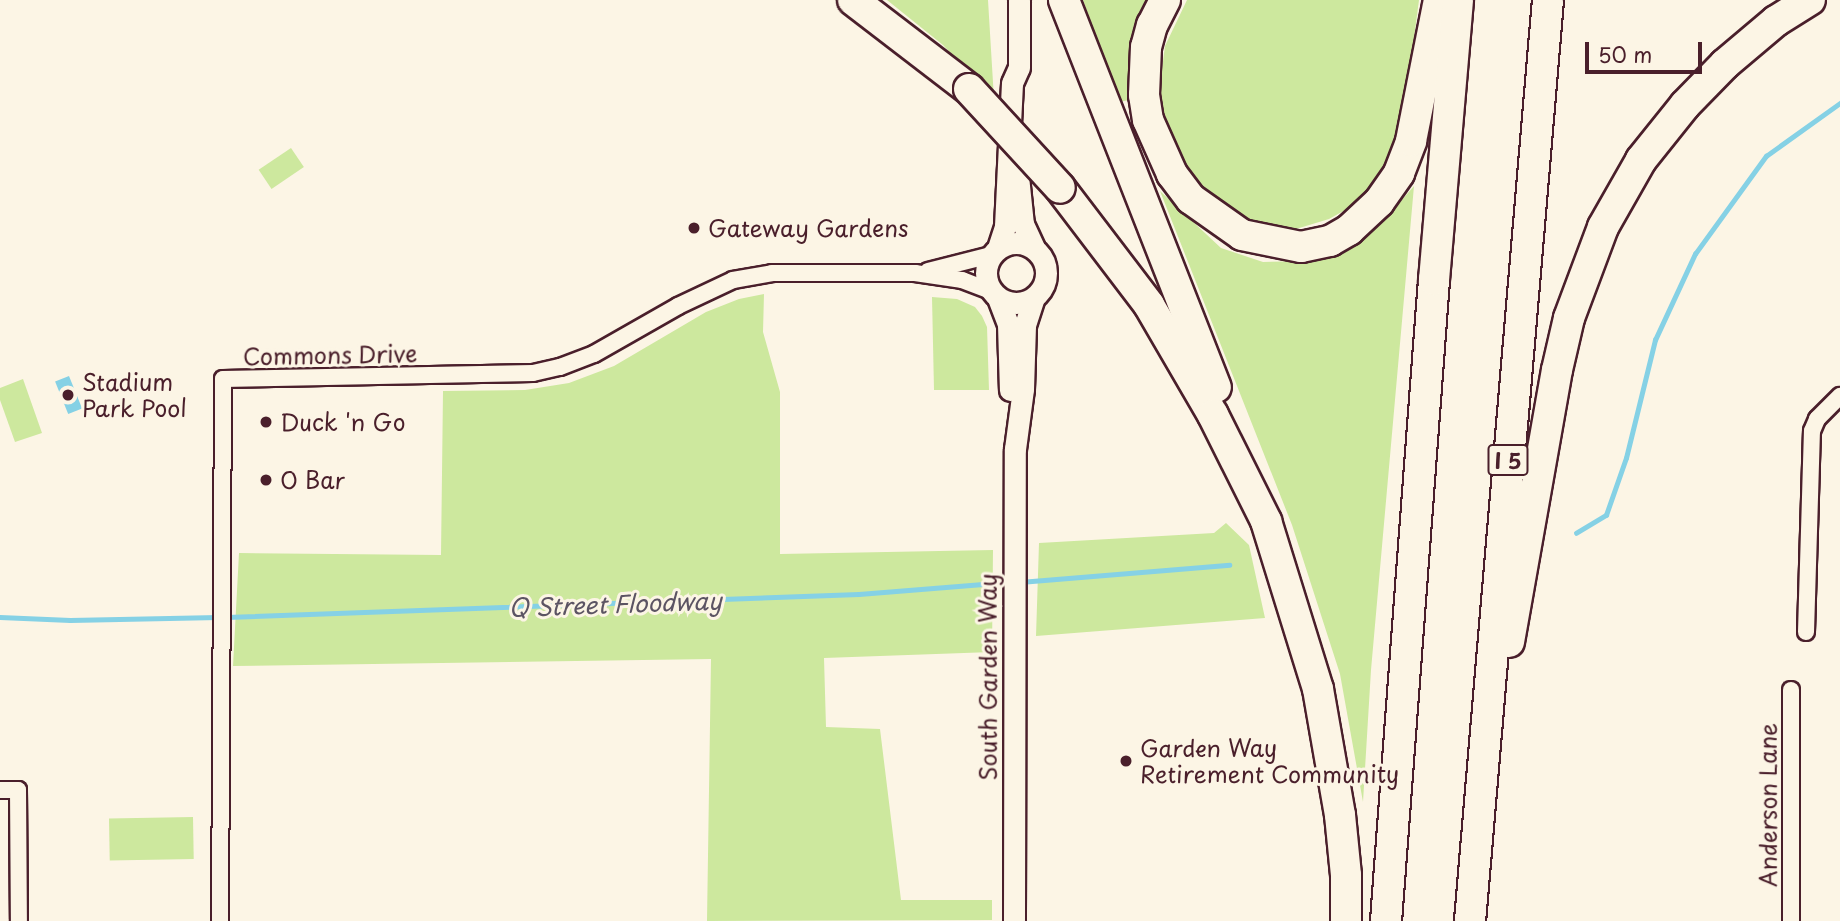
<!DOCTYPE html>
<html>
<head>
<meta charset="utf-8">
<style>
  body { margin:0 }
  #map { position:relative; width:1840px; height:921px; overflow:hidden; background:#fcf5e5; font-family:"Playpen Sans",sans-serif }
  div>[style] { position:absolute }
  .green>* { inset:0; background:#cde89e; transform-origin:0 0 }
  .water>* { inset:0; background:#85d1e5; transform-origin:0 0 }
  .stream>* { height:4.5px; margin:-2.25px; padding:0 2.25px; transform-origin:2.25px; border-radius:2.25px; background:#85d1e5 }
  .roads { filter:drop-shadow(2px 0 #4a1f2b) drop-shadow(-2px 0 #4a1f2b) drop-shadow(0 2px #4a1f2b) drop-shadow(0 -2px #4a1f2b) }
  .minor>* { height:16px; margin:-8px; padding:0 8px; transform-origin:8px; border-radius:8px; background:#fcf5e5 }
  .tertiary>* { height:21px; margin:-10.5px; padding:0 10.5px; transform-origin:10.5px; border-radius:10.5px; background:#fcf5e5 }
  .tertiary>.ring { margin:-10.5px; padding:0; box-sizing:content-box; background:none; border:21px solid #fcf5e5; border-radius:50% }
  .motorway>* { height:30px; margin:-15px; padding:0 15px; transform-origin:15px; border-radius:15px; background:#fcf5e5 }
  .bridges { filter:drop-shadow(2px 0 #4a1f2b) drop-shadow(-2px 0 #4a1f2b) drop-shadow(0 2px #4a1f2b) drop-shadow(0 -2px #4a1f2b) }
  .motorway-bridge>* { height:30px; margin:-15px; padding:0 15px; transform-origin:15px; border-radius:15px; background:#fcf5e5 }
  .dots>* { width:19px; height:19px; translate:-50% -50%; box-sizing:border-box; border:4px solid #fcf5e5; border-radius:50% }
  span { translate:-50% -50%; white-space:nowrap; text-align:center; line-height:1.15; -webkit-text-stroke:6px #fcf5e5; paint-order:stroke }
  .shield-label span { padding:2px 5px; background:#fcf5e5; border:2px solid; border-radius:5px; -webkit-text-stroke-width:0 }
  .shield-label { font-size:21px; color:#4a1f2b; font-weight:700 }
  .poi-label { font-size:23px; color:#4a1f2b }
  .left { translate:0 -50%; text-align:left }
  .street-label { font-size:23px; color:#4a1f2b }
  .water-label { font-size:24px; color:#5c5463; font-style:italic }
  .scale { position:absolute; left:1585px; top:42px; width:117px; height:32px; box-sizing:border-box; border:4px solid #4a1f2b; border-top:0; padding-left:9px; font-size:21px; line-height:24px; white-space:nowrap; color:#4a1f2b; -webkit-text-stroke:5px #fcf5e5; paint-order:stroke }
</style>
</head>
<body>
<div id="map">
  <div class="green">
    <i style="clip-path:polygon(887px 0,988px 0,994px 99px,943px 45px)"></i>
    <i style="clip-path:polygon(1083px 0,1146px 0,1134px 25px,1130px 65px,1134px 99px,1119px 102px)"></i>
    <i style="clip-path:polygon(1187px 0,1419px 0,1411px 61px,1396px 138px,1380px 174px,1358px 203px,1329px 219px,1296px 229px,1259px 225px,1224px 206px,1192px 175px,1169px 135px,1159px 92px,1165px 46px)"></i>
    <i style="left:291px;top:148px;width:23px;height:39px;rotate:56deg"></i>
    <i style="clip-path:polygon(1414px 186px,1371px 670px,1363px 802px,1340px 674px,1292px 525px,1160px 191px,1221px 248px,1263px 262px,1310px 261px,1349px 249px,1380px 225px)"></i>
    <i style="clip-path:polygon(764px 294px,763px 332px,780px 392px,780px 554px,993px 550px,992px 652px,824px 658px,826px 727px,880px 729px,901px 900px,992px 900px,992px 920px,707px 921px,711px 659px,233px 666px,239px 553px,441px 555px,443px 391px,525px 390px,569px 383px,614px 366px,706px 312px,739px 299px)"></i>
    <i style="clip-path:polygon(932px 297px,957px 299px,975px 307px,982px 316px,987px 327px,989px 390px,934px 390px)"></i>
    <i style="clip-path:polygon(23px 379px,42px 433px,15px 442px,0 400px,0 388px)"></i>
    <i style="clip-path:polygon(1226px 523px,1249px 545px,1265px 618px,1036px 636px,1039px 543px,1214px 533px)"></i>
    <i style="left:193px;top:817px;width:42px;height:84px;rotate:89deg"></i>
  </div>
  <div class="water">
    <i style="left:69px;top:376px;width:35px;height:15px;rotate:68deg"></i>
  </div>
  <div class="stream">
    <i style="left:1576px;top:533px;width:35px;rotate:-31deg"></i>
    <i style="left:1606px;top:515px;width:60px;rotate:-70.7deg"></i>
    <i style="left:1626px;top:458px;width:122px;rotate:-76.2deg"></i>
    <i style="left:1655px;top:340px;width:95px;rotate:-65.1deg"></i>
    <i style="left:1695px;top:254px;width:121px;rotate:-54.1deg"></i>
    <i style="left:1766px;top:156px;width:91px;rotate:-35.6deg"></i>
    <i style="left:1020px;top:582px;width:210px;rotate:-4.7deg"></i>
    <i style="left:0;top:617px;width:70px;rotate:2.5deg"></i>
    <i style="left:70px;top:620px;width:148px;rotate:-1.2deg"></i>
    <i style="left:227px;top:617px;width:632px;rotate:-2.08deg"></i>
    <i style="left:859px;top:594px;width:149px;rotate:-4.6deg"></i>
  </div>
  <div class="roads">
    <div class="minor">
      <i style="left:928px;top:271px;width:65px;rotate:-14.3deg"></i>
      <i style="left:1806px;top:632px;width:201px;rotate:-88.3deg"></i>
      <i style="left:1812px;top:431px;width:13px;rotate:-67deg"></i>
      <i style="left:1817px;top:419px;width:33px;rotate:-45deg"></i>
      <i style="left:0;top:790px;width:18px"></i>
      <i style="left:18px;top:790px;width:131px;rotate:89.6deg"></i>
      <i style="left:220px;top:921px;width:542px;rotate:-89.68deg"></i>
      <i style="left:223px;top:379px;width:310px;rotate:-1.1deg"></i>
      <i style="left:533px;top:373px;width:28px;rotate:-13deg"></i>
      <i style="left:560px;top:367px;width:36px;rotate:-21deg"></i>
      <i style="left:594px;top:354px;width:97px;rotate:-29.7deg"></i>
      <i style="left:678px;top:306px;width:61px;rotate:-25.3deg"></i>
      <i style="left:733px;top:280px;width:40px;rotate:-10deg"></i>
      <i style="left:772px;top:273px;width:143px"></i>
      <i style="left:915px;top:273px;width:48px;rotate:8.5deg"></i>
      <i style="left:962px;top:280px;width:31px;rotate:21deg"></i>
      <i style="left:1791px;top:921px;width:231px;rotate:-90deg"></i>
    </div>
    <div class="tertiary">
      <i style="left:1018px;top:176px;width:48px;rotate:84.1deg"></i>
      <i style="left:1023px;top:224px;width:26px;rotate:65deg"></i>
      <i class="ring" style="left:986px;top:243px;width:39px;height:39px"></i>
      <i style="left:998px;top:248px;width:23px;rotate:-72deg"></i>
      <i style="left:1005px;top:226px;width:143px;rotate:-87.2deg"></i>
      <i style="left:1012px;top:83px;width:17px;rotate:-66deg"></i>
      <i style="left:1019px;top:67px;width:67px;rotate:-90deg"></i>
      <i style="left:998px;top:298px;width:28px;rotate:69deg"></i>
      <i style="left:1008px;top:324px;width:66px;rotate:88.3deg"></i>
      <i style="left:1014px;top:921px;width:472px;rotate:-89.9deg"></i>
      <i style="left:1015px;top:449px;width:61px;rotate:-82.4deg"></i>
      <i style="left:1023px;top:389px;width:64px;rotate:-88.2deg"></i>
      <i style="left:1025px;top:325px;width:28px;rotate:-72deg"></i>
    </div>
    <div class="motorway">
      <i style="left:853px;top:0;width:146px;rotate:37.5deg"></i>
      <i style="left:1064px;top:0;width:416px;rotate:68.6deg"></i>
      <i style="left:1165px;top:0;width:28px;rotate:117deg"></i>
      <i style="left:1152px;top:25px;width:23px;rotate:105deg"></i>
      <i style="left:1146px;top:47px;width:48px;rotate:92.4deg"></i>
      <i style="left:1144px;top:95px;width:25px;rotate:81deg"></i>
      <i style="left:1148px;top:120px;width:59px;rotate:66deg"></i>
      <i style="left:1172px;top:174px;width:31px;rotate:53deg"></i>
      <i style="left:1191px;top:199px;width:62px;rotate:35.2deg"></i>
      <i style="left:1242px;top:235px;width:60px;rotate:11.5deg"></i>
      <i style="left:1301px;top:247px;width:30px;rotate:-12deg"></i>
      <i style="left:1330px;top:241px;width:22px;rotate:-30deg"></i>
      <i style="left:1349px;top:230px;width:41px;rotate:-43deg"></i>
      <i style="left:1379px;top:202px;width:35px;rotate:-55deg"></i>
      <i style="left:1399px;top:173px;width:34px;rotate:-69deg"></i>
      <i style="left:1411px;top:141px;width:144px;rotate:-78.8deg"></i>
      <i style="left:1060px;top:188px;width:147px;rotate:52.7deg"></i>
      <i style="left:1149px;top:305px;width:127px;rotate:59.8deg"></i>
      <i style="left:1213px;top:415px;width:119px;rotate:63.4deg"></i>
      <i style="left:1266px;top:521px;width:176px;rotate:72.8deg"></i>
      <i style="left:1318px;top:689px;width:128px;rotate:80.1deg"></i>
      <i style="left:1340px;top:815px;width:60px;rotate:84.3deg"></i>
      <i style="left:1346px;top:875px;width:46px;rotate:90deg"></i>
      <i style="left:1509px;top:642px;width:276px;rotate:-80deg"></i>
      <i style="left:1557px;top:370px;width:53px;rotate:-77deg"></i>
      <i style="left:1569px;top:318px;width:97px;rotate:-69.5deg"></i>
      <i style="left:1603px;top:227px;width:77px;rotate:-60.4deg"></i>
      <i style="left:1641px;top:160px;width:70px;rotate:-51.3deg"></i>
      <i style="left:1685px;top:105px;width:57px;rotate:-45.7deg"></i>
      <i style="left:1725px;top:64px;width:67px;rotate:-40.1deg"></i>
      <i style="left:1776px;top:21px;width:40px;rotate:-32deg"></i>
      <i style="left:1386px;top:921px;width:643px;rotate:-85.72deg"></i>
      <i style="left:1434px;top:280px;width:281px;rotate:-85.1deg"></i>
      <i style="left:1470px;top:921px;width:924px;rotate:-85.16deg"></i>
    </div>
  </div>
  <div class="bridges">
    <div class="motorway-bridge">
      <i style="left:969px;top:89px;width:134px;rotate:47.4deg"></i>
    </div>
  </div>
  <div class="dots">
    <i style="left:694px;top:228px;background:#4a1f2b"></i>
    <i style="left:68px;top:395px;background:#4a1f2b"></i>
    <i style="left:266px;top:422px;background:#4a1f2b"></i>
    <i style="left:266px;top:480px;background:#4a1f2b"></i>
    <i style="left:1126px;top:761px;background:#4a1f2b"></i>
  </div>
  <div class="shield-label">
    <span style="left:1508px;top:460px">I 5</span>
  </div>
  <div class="poi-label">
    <span class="left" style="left:708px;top:228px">Gateway Gardens</span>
    <span class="left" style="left:82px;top:395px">Stadium<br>Park Pool</span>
    <span class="left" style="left:280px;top:422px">Duck 'n Go</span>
    <span class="left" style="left:280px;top:480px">O Bar</span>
    <span class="left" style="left:1140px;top:761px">Garden Way<br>Retirement Community</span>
  </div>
  <div class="street-label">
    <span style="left:330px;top:355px;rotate:-1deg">Commons Drive</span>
    <span style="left:988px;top:677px;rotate:-90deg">South Garden Way</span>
    <span style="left:1768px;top:805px;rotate:-90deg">Anderson Lane</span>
  </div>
  <div class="water-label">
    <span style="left:615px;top:604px;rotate:-2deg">Q Street Floodway</span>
  </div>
  <div class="scale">50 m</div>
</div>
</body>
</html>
